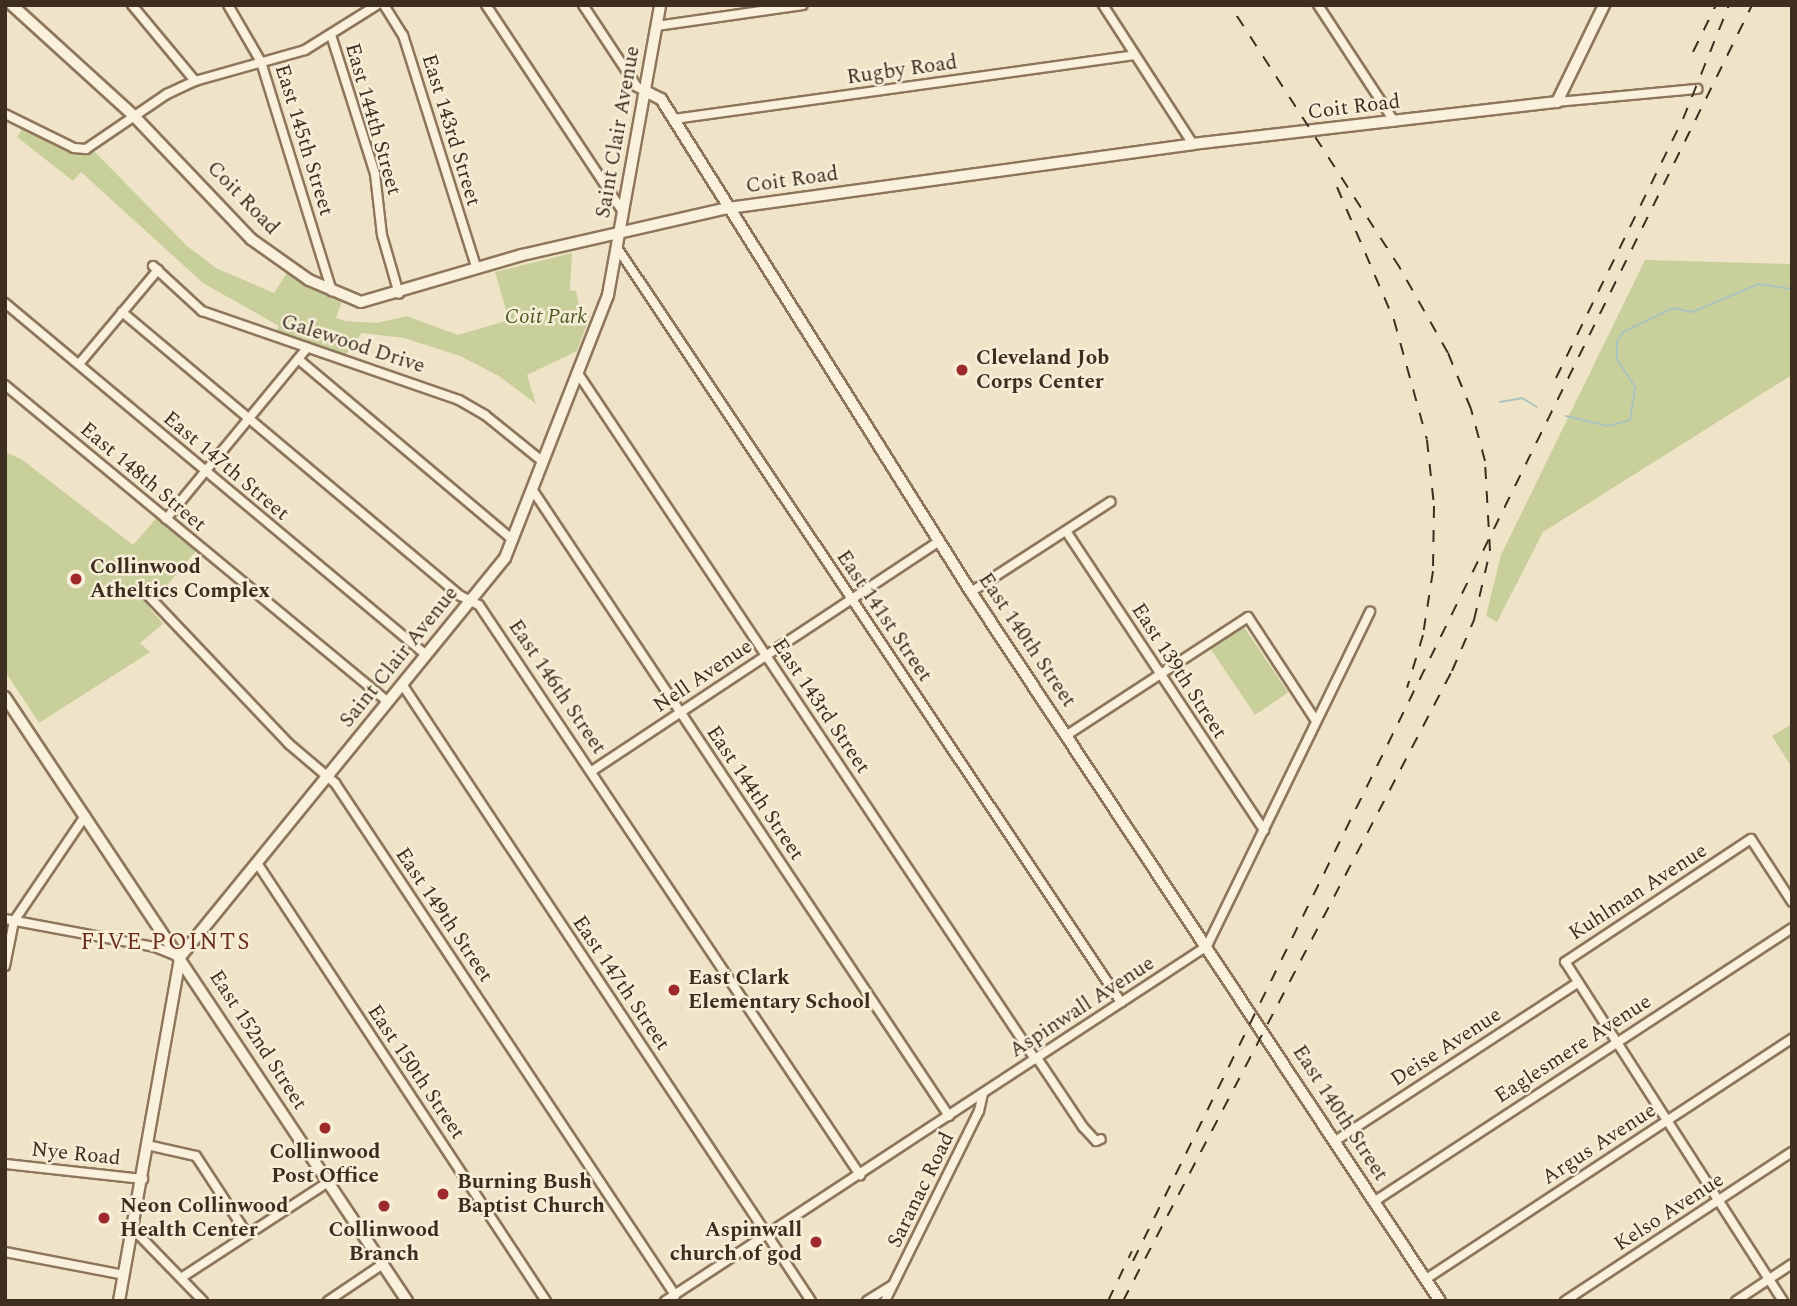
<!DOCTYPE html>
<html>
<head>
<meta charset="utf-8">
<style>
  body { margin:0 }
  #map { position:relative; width:1797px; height:1306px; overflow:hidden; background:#f0e4c8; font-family:Spectral,serif }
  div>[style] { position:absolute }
  .green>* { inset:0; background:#c9cf9b; transform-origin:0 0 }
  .stream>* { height:2px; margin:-1px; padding:0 1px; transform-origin:1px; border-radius:1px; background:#a9c4bc }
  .roads { filter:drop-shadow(2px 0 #8d765c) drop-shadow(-2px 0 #8d765c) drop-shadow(0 2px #8d765c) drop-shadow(0 -2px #8d765c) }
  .street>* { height:8px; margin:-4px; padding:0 4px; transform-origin:4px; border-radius:4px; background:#faf1dc }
  .secondary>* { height:10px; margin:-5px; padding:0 5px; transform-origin:5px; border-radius:5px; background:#faf1dc }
  .rail>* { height:2px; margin-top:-1px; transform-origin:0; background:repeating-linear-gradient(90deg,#3d2e20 0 12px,transparent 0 24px) }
  .dots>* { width:19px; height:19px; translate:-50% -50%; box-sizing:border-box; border:4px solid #f7eed8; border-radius:50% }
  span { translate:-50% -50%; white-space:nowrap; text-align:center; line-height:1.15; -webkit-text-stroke:5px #f7eed8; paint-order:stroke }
  .street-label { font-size:21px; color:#3d2e20 }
  .park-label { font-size:21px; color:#4d5a26; font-style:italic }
  .poi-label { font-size:21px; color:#3d2e20; font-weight:700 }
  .left { translate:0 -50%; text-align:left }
  .right { translate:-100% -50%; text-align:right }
  .neighbourhood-label { font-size:23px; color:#6b2e1e; letter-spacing:2px }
  .frame { position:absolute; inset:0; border:7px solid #3d2e20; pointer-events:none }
</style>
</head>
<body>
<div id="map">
  <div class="green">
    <i style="clip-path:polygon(25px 124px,74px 148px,91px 148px,187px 246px,216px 268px,274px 293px,290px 268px,344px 295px,336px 318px,345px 321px,377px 323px,407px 316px,458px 335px,509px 320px,495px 272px,572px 253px,570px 290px,576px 291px,580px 310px,590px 316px,577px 351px,527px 375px,536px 404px,499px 376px,460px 356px,404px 338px,362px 333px,342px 359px,273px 337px,279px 326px,203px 283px,81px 172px,73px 181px,17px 137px)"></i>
    <i style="clip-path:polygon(1645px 260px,1792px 264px,1792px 375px,1543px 532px,1497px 622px,1486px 616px,1501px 555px)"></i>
    <i style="clip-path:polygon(5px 452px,21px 459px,133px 545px,160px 514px,200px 546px,149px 607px,163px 624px,140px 643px,150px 652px,39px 723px,5px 671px)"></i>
    <i style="left:1244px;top:627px;width:79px;height:40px;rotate:56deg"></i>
    <i style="clip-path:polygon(1792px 724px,1792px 768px,1772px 736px)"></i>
  </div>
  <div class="stream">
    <i style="left:1500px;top:402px;width:22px;rotate:-10deg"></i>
    <i style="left:1522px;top:398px;width:17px;rotate:31deg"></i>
    <i style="left:1566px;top:416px;width:43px;rotate:13.4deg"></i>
    <i style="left:1608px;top:426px;width:23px;rotate:-15deg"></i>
    <i style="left:1630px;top:420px;width:33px;rotate:-81deg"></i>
    <i style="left:1635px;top:387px;width:33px;rotate:-123deg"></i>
    <i style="left:1617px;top:359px;width:17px;rotate:-90deg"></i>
    <i style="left:1617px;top:342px;width:12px;rotate:-59deg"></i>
    <i style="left:1623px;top:332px;width:55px;rotate:-25.6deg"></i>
    <i style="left:1673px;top:308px;width:19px;rotate:12deg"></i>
    <i style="left:1692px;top:312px;width:73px;rotate:-22.7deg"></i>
    <i style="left:1759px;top:284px;width:33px;rotate:9deg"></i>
  </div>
  <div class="roads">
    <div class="street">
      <i style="left:132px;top:5px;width:99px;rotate:50.3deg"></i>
      <i style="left:228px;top:5px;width:66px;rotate:59.9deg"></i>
      <i style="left:261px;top:62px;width:240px;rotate:72.8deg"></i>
      <i style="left:384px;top:5px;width:36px;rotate:58deg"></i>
      <i style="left:403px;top:35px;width:245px;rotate:72.5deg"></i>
      <i style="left:486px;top:5px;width:248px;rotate:56.5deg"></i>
      <i style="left:583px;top:5px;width:98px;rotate:56.6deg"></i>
      <i style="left:637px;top:87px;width:11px;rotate:27deg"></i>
      <i style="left:1103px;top:5px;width:166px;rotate:57.1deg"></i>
      <i style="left:1318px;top:5px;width:139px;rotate:56.8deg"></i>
      <i style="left:657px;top:26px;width:147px;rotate:-8.2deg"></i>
      <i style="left:331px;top:35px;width:146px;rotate:72.4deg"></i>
      <i style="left:375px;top:174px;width:61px;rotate:83.5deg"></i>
      <i style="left:382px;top:235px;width:61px;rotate:73.9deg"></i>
      <i style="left:1557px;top:102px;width:141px;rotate:-5.3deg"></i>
      <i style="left:5px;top:114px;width:77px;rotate:26.2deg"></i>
      <i style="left:74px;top:148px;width:12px;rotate:5deg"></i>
      <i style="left:86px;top:149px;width:98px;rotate:-34.2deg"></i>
      <i style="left:167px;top:94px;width:31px;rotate:-25deg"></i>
      <i style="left:195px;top:81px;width:114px;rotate:-15.7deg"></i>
      <i style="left:305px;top:50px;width:85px;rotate:-32deg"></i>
      <i style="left:674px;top:119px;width:465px;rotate:-7.9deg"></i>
      <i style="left:618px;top:249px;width:906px;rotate:56.26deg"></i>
      <i style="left:153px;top:266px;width:67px;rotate:42.6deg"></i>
      <i style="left:202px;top:311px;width:272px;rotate:19.1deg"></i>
      <i style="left:459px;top:400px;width:30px;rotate:30deg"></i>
      <i style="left:485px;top:415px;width:73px;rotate:38.9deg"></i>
      <i style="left:5px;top:303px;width:547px;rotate:39.89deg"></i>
      <i style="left:122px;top:312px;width:442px;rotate:40deg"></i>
      <i style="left:461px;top:596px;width:20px;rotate:27deg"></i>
      <i style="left:479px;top:605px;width:686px;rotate:56.24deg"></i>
      <i style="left:298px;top:359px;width:281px;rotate:40.1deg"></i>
      <i style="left:79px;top:364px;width:123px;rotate:-50deg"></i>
      <i style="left:577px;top:372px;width:826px;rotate:56.31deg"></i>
      <i style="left:5px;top:385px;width:497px;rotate:39.6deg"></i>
      <i style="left:532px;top:489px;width:753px;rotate:56.37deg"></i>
      <i style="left:166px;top:519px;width:222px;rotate:-50.5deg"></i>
      <i style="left:1066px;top:531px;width:359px;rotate:56.5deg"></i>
      <i style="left:142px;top:589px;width:214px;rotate:46.5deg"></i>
      <i style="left:289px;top:744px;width:60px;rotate:40.3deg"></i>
      <i style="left:335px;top:783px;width:615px;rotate:56.41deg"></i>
      <i style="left:971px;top:592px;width:166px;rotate:-32.9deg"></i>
      <i style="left:402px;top:684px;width:740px;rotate:56.46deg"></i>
      <i style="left:1067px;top:735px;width:216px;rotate:-33.1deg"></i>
      <i style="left:1248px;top:617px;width:124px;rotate:56.8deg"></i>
      <i style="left:592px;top:771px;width:416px;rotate:-33.5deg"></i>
      <i style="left:257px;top:863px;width:525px;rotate:56.58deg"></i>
      <i style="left:5px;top:919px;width:153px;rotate:10.6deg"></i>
      <i style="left:155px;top:947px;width:24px;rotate:22deg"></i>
      <i style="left:5px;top:966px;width:46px;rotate:-78.7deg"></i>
      <i style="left:14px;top:921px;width:127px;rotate:-55.9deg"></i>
      <i style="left:1037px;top:1058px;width:83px;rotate:56.3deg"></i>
      <i style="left:1083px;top:1127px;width:19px;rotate:47deg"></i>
      <i style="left:1096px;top:1141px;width:5px;rotate:-22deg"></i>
      <i style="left:1335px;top:1141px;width:289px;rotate:-33.1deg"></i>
      <i style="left:147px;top:1145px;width:50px;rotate:12.7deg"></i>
      <i style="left:196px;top:1156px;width:93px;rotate:56.8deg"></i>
      <i style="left:5px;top:1164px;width:139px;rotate:6.2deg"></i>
      <i style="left:1375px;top:1201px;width:498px;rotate:-33.2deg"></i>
      <i style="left:134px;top:1230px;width:99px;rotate:45.8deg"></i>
      <i style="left:5px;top:1252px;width:121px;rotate:10.9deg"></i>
      <i style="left:181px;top:1278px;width:176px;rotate:-33.1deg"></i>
      <i style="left:1426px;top:1279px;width:438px;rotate:-33.3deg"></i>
      <i style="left:328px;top:1301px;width:66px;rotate:-33.9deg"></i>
      <i style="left:665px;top:1301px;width:648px;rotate:-33.22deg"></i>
      <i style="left:1207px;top:946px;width:372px;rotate:-64deg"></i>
      <i style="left:867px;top:1301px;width:28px;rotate:-32deg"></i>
      <i style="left:885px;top:1301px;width:212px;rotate:-63.7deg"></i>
      <i style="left:979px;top:1111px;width:17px;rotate:-77deg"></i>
      <i style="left:1565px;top:1301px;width:272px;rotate:-33.3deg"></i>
      <i style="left:1736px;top:1301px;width:67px;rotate:-33.5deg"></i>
      <i style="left:1783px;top:1301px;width:403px;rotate:-122.7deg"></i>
      <i style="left:1565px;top:962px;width:223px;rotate:-33.5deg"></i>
      <i style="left:1751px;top:839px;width:75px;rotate:56.9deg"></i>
    </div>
    <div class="secondary">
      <i style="left:12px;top:5px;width:165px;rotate:42.3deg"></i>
      <i style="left:134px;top:116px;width:170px;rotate:46.4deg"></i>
      <i style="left:251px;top:239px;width:71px;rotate:35.3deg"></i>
      <i style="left:309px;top:280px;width:56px;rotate:22.9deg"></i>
      <i style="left:361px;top:302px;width:168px;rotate:-16.3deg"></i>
      <i style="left:522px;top:255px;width:211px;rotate:-12.9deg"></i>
      <i style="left:728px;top:208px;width:469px;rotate:-7.8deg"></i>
      <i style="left:1193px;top:144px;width:366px;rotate:-6.6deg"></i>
      <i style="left:1557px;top:102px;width:108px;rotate:-64.1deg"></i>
      <i style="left:647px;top:92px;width:16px;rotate:27deg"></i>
      <i style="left:661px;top:99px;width:582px;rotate:57.84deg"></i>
      <i style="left:971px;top:592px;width:850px;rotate:56.52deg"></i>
      <i style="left:5px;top:697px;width:726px;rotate:56.35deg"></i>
      <i style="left:119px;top:1301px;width:349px;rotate:-79.9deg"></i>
      <i style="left:180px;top:957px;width:515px;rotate:-50.84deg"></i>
      <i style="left:505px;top:558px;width:282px;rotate:-68.6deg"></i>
      <i style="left:608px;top:295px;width:295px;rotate:-79.8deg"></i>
    </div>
  </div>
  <div class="rail">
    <i style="left:1693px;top:52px;width:52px;rotate:-63.9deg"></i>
    <i style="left:1337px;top:187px;width:145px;rotate:66.8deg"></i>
    <i style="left:1394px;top:320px;width:124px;rotate:74.6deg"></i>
    <i style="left:1427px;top:440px;width:66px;rotate:83.9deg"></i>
    <i style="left:1434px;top:506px;width:65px;rotate:90.9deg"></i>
    <i style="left:1433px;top:571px;width:65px;rotate:98.9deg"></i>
    <i style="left:1423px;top:635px;width:55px;rotate:106.8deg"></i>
    <i style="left:1556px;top:378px;width:288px;rotate:-63.9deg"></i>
    <i style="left:1683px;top:119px;width:123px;rotate:-68deg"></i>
    <i style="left:1133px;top:1261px;width:1400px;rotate:-63.76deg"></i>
    <i style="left:1108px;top:1301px;width:55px;rotate:-64.4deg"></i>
    <i style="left:1123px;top:1301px;width:711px;rotate:-62.43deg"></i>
    <i style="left:1452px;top:671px;width:56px;rotate:-66.7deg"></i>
    <i style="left:1474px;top:620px;width:71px;rotate:-76.9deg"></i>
    <i style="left:1490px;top:551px;width:90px;rotate:-93.2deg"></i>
    <i style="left:1485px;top:461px;width:54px;rotate:-105.1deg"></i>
    <i style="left:1471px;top:409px;width:61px;rotate:-112.3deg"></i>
    <i style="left:1448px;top:353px;width:98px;rotate:-119.5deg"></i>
    <i style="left:1400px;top:268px;width:313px;rotate:-122.9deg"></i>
  </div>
  <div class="dots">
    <i style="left:962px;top:370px;background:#9e2a2b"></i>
    <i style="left:76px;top:579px;background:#9e2a2b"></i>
    <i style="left:674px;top:990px;background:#9e2a2b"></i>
    <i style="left:325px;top:1128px;background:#9e2a2b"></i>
    <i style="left:443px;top:1194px;background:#9e2a2b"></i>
    <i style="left:384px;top:1206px;background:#9e2a2b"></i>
    <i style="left:104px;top:1218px;background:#9e2a2b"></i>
    <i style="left:816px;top:1242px;background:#9e2a2b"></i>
  </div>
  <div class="street-label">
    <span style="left:902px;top:70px;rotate:-8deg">Rugby Road</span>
    <span style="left:1354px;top:107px;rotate:-7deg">Coit Road</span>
    <span style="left:373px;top:119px;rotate:74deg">East 144th Street</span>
    <span style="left:451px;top:130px;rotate:73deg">East 143rd Street</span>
    <span style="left:618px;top:132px;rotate:-80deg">Saint Clair Avenue</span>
    <span style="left:304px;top:140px;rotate:73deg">East 145th Street</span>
    <span style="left:792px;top:180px;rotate:-8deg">Coit Road</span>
    <span style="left:243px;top:198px;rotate:46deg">Coit Road</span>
    <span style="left:353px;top:344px;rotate:18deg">Galewood Drive</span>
    <span style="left:226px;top:466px;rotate:40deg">East 147th Street</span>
    <span style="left:143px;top:477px;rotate:40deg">East 148th Street</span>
    <span style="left:884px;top:616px;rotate:56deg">East 141st Street</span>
    <span style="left:1027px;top:640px;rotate:56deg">East 140th Street</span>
    <span style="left:399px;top:657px;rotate:-51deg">Saint Clair Avenue</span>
    <span style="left:1179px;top:671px;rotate:57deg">East 139th Street</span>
    <span style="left:703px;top:676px;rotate:-34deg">Nell Avenue</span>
    <span style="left:557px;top:687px;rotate:56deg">East 146th Street</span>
    <span style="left:821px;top:706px;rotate:56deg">East 143rd Street</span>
    <span style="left:755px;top:793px;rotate:56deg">East 144th Street</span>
    <span style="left:1638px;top:892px;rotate:-33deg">Kuhlman Avenue</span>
    <span style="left:444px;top:915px;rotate:56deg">East 149th Street</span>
    <span style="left:621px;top:983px;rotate:56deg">East 147th Street</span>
    <span style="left:1082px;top:1007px;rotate:-33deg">Aspinwall Avenue</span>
    <span style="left:258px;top:1040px;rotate:57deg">East 152nd Street</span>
    <span style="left:1446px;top:1047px;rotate:-33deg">Deise Avenue</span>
    <span style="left:1573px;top:1049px;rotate:-33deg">Eaglesmere Avenue</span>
    <span style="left:416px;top:1072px;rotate:56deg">East 150th Street</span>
    <span style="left:1340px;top:1113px;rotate:57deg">East 140th Street</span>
    <span style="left:1599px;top:1144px;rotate:-33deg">Argus Avenue</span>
    <span style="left:76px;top:1154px;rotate:6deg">Nye Road</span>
    <span style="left:921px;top:1190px;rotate:-64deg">Saranac Road</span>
    <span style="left:1669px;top:1212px;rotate:-33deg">Kelso Avenue</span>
  </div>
  <div class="park-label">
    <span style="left:546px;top:317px">Coit Park</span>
  </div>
  <div class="poi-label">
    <span class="left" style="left:976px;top:370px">Cleveland Job<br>Corps Center</span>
    <span class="left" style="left:90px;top:579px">Collinwood<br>Atheltics Complex</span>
    <span class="left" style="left:688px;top:990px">East Clark<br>Elementary School</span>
    <span style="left:325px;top:1164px">Collinwood<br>Post Office</span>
    <span class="left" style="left:457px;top:1194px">Burning Bush<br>Baptist Church</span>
    <span class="left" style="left:120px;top:1218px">Neon Collinwood<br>Health Center</span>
    <span style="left:384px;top:1242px">Collinwood<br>Branch</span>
    <span class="right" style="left:802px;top:1242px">Aspinwall<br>church of god</span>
  </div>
  <div class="neighbourhood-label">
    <span style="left:166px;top:943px">FIVE POINTS</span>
  </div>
  <div class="frame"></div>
</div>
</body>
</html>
